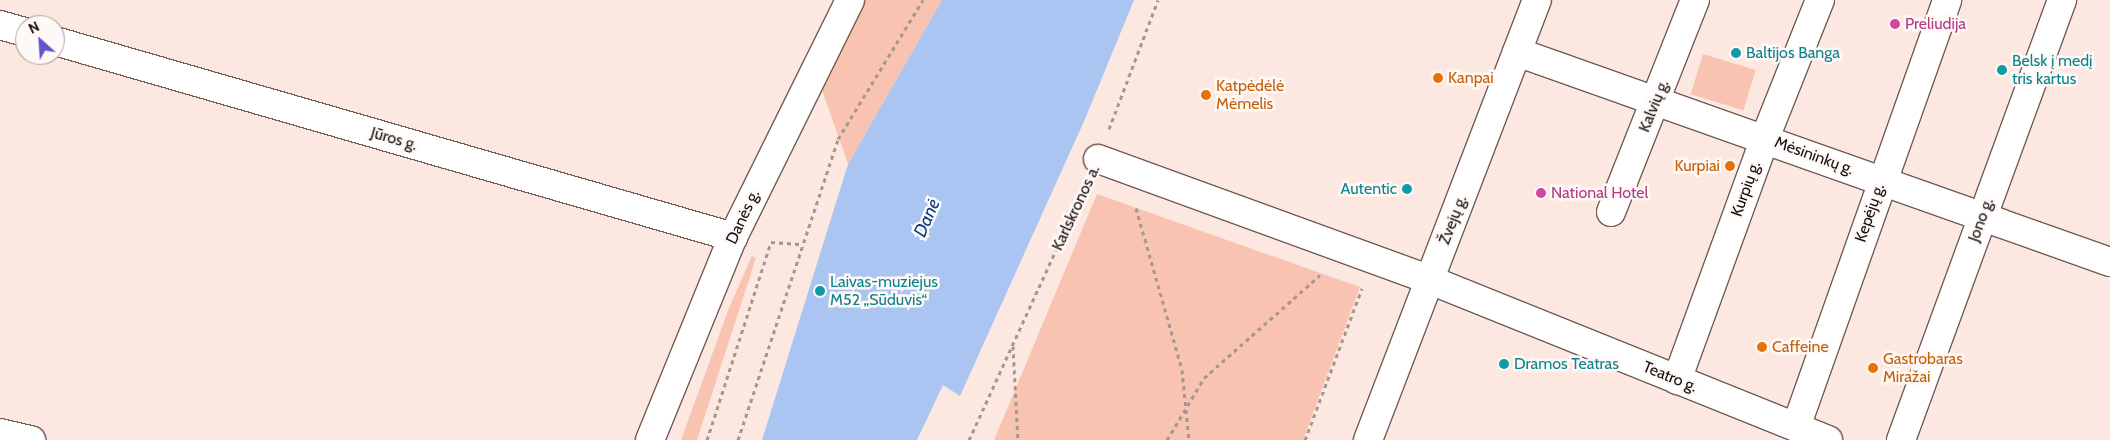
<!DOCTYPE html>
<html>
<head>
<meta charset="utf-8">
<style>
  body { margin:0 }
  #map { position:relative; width:2110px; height:440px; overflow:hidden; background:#fce8e0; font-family:Cabin,sans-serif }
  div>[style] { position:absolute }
  .green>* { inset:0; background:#f8c3b0; transform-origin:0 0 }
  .water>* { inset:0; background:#aac5f1 }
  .path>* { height:3px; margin-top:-1.5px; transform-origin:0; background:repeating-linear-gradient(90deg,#a59690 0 4px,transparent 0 8px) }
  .roads { filter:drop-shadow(1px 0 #725c54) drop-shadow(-1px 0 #725c54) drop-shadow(0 1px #725c54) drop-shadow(0 -1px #725c54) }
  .street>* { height:28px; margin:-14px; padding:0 14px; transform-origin:14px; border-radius:14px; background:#fff }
  .primary>* { height:28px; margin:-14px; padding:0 14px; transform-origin:14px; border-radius:14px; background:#fff }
  .dots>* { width:14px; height:14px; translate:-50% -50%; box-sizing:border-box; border:2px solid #fef9f7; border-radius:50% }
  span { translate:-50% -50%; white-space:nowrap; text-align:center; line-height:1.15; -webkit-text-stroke:5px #fef9f7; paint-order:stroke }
  .hotel-label { font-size:16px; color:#b23c85 }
  .left { translate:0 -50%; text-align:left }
  .culture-label { font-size:16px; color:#0d838f }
  .right { translate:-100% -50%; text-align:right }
  .food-label { font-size:16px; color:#c56008 }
  .street-label { font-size:16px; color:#160e0b }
  .water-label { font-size:18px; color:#033b8c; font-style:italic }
  .north { position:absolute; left:15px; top:15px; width:50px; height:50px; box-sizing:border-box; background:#fef9f7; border:1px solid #a19b99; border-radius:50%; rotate:334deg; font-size:14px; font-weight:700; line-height:20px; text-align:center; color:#160e0b }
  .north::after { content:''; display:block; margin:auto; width:18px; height:22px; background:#6155ce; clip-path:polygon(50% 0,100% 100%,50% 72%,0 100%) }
</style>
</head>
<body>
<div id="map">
  <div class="green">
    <i style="clip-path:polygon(850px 0,942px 0,848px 164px,815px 70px)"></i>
    <i style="left:1703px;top:54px;width:55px;height:42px;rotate:17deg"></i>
    <i style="clip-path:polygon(1097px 194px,1360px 287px,1303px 440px,994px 440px)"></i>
    <i style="clip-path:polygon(752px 256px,756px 258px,697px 440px,681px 440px,729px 308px)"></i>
  </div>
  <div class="water">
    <i style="clip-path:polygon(942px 0,1134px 0,1085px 119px,960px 396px,943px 385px,917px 440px,762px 440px,848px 164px)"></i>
  </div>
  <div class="path">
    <i style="left:1109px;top:129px;width:138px;rotate:-69.2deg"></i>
    <i style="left:1136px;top:208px;width:168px;rotate:74.1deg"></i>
    <i style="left:1182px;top:370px;width:70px;rotate:84.3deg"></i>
    <i style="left:771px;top:242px;width:32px;rotate:4deg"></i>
    <i style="left:1013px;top:346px;width:94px;rotate:87deg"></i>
    <i style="left:707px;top:440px;width:208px;rotate:-72.1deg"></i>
    <i style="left:738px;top:440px;width:317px;rotate:-71.6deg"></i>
    <i style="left:838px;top:139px;width:163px;rotate:-58.6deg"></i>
    <i style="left:969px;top:440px;width:278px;rotate:-65.4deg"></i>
    <i style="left:1167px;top:440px;width:72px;rotate:-59.2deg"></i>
    <i style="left:1204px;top:378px;width:155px;rotate:-41.6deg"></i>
    <i style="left:1305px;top:440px;width:162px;rotate:-69.4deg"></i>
  </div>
  <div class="roads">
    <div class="street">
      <i style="left:0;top:25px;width:26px;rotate:16deg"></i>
      <i style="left:55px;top:41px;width:706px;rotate:16.12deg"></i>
      <i style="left:1517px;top:52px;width:629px;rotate:19.5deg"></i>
      <i style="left:1098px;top:159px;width:353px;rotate:20deg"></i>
      <i style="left:1430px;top:280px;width:429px;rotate:21.9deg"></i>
      <i style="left:1611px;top:212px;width:228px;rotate:-68.4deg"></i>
      <i style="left:1677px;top:380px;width:258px;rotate:-70deg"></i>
      <i style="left:1765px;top:138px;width:149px;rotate:-68.3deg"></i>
      <i style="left:1796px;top:427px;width:453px;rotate:-70.5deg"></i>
      <i style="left:650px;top:440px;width:219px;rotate:-67.8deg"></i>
      <i style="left:733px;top:237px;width:264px;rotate:-63.7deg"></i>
      <i style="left:1368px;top:440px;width:471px;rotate:-69deg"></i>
      <i style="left:1901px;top:440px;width:469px;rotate:-69.9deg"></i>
    </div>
    <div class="primary">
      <i style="left:0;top:433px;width:32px;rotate:13deg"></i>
    </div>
  </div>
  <div class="dots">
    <i style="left:1895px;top:24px;background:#d1479c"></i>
    <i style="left:1736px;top:53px;background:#0f9aa8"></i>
    <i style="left:2002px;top:70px;background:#0f9aa8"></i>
    <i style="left:1438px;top:78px;background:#e8710a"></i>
    <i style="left:1206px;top:95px;background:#e8710a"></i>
    <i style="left:1730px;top:166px;background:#e8710a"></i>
    <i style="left:1407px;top:189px;background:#0f9aa8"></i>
    <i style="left:1541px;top:193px;background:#d1479c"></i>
    <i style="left:820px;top:291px;background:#0f9aa8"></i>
    <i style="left:1762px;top:347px;background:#e8710a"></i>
    <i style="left:1504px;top:364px;background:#0f9aa8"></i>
    <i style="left:1873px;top:368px;background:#e8710a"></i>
  </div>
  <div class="hotel-label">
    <span class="left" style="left:1905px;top:24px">Preliudija</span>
    <span class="left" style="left:1551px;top:193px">National Hotel</span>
  </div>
  <div class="culture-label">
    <span class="left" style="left:1746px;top:53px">Baltijos Banga</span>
    <span class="left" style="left:2012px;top:70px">Belsk į medį<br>tris kartus</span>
    <span class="right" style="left:1397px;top:189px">Autentic</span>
    <span class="left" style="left:830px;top:291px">Laivas-muziejus<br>M52 „Sūduvis“</span>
    <span class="left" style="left:1514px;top:364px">Dramos Teatras</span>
  </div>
  <div class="food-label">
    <span class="left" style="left:1448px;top:78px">Kanpai</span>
    <span class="left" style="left:1216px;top:95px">Katpėdėlė<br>Mėmelis</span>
    <span class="right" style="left:1720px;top:166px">Kurpiai</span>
    <span class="left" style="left:1772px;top:347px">Caffeine</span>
    <span class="left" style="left:1883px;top:368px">Gastrobaras<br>Miražai</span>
  </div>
  <div class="street-label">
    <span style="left:1654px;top:106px;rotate:-68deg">Kalvių g.</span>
    <span style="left:394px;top:139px;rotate:16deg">Jūros g.</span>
    <span style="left:1814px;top:156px;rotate:20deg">Mėsininkų g.</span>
    <span style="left:1746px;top:189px;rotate:-70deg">Kurpių g.</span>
    <span style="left:1076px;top:208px;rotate:-65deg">Karlskronos a.</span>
    <span style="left:1870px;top:213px;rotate:-71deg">Kepėjų g.</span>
    <span style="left:743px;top:217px;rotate:-65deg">Danės g.</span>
    <span style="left:1453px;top:220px;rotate:-69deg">Žvejų g.</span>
    <span style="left:1981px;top:220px;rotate:-70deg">Jono g.</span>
    <span style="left:1670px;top:377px;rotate:22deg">Teatro g.</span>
  </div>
  <div class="water-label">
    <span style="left:927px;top:218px;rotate:-67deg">Danė</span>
  </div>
  <div class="north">N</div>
</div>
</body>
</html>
